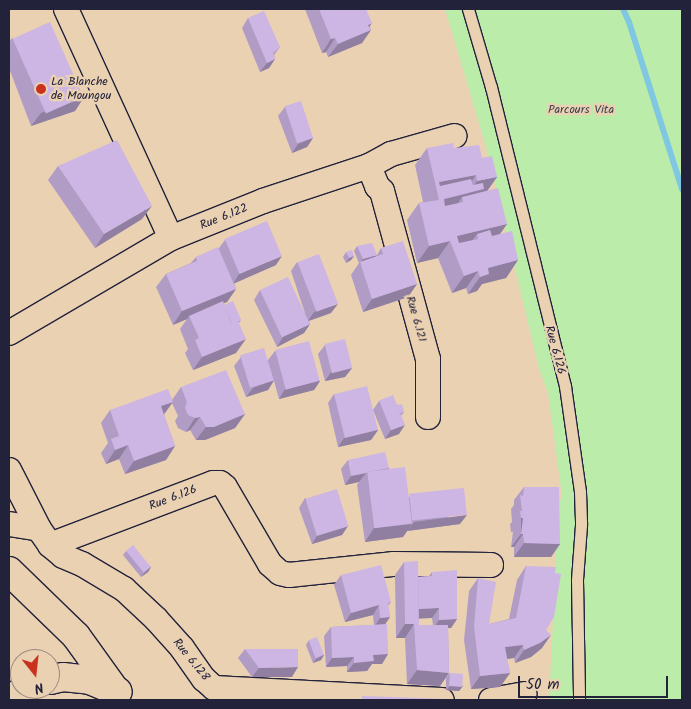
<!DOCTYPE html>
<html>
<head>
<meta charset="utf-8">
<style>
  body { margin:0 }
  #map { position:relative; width:691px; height:709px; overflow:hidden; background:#ead1b2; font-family:Kalam,sans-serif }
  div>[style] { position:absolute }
  .green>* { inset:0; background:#bcecaa }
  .stream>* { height:6px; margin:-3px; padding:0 3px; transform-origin:3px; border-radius:3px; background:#80c7e1 }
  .roads { filter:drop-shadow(1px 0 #22223b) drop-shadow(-1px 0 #22223b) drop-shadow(0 1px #22223b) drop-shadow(0 -1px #22223b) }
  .lane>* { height:11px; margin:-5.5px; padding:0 5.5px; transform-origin:5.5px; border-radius:5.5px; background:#ead1b2 }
  .street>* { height:24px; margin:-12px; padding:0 12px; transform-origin:12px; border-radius:12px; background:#ead1b2 }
  .secondary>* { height:28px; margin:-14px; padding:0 14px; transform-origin:14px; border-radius:14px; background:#ead1b2 }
  .wall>* { inset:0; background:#b09cc4 }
  .shaded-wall>* { inset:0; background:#907fa0; transform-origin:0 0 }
  .building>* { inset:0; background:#cdb5e4; transform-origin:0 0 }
  .dots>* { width:14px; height:14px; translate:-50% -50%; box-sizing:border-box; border:2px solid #ead1b2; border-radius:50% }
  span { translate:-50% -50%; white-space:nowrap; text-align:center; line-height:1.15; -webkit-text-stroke:5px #ead1b2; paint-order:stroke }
  .poi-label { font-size:12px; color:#22223b }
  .left { translate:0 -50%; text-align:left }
  .park-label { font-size:12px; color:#39404c }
  .street-label { font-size:12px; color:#22223b }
  .frame { position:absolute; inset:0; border:10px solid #22223b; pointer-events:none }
  .north { position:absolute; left:10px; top:649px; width:50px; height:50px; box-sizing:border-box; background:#ead1b2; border:1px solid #9a8b82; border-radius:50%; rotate:164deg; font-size:14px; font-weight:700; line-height:20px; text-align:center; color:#22223b }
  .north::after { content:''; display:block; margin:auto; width:18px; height:22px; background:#c8321e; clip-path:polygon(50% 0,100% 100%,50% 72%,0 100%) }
  .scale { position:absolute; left:518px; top:676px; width:150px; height:22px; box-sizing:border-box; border:2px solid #22223b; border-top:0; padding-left:6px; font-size:15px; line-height:18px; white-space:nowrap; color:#22223b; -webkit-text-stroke:4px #ead1b2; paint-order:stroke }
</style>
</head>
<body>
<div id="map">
  <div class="green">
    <i style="clip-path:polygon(445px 9px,682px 9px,682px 700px,549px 700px,555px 580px,555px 512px,562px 496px,548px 393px,539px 369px,486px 147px)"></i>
  </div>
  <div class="stream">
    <i style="left:623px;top:9px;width:14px;rotate:65deg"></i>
    <i style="left:629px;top:22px;width:175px;rotate:72.4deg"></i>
  </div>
  <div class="roads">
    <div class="lane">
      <i style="left:468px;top:9px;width:81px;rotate:73.6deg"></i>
      <i style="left:491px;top:87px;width:308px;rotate:76.1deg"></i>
      <i style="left:565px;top:386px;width:107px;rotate:81.9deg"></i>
      <i style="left:580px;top:492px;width:33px;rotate:88deg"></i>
      <i style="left:581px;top:525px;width:55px;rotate:94.2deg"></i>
      <i style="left:577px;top:580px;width:120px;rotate:89deg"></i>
    </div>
    <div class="street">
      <i style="left:66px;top:9px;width:252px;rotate:65.4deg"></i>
      <i style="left:369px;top:166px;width:22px;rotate:68deg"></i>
      <i style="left:377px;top:186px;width:7px;rotate:45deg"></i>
      <i style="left:382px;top:191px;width:174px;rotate:74.7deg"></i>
      <i style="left:428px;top:359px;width:58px;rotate:90deg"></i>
      <i style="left:9px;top:333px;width:188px;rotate:-30.4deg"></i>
      <i style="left:171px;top:238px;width:99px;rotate:-21.9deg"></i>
      <i style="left:263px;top:201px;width:112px;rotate:-18.3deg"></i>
      <i style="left:369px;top:166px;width:25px;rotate:-29deg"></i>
      <i style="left:391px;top:154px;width:66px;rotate:-15.9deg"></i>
      <i style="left:9px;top:470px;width:66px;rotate:63deg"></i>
      <i style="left:9px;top:524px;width:30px;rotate:9deg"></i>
      <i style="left:39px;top:529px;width:19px;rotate:55deg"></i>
      <i style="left:50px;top:545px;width:17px;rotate:40deg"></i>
      <i style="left:63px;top:556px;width:21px;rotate:23deg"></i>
      <i style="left:82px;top:564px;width:49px;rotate:30.8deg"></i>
      <i style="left:124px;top:589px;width:44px;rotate:43.2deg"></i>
      <i style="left:156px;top:619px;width:39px;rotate:48deg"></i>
      <i style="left:182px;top:648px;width:38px;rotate:55deg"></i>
      <i style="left:204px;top:679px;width:13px;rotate:42deg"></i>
      <i style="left:214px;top:688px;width:228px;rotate:3deg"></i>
      <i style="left:50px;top:545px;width:174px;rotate:-20.8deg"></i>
      <i style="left:213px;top:483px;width:7px"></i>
      <i style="left:220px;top:483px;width:6px;rotate:39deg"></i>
      <i style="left:225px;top:487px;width:89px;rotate:59.7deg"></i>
      <i style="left:270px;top:564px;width:13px;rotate:42deg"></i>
      <i style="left:280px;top:573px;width:9px;rotate:13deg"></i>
      <i style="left:289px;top:575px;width:106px;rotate:-6deg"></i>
      <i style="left:394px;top:564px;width:97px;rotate:0.6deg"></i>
      <i style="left:491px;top:700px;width:34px;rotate:-10deg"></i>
    </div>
    <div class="secondary">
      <i style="left:9px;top:571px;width:93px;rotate:44.1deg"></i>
      <i style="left:76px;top:636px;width:67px;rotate:54.2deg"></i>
      <i style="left:50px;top:680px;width:13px;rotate:-13deg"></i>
      <i style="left:63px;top:677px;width:27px;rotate:6deg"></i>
      <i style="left:90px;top:680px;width:30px;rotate:23deg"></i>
      <i style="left:9px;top:700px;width:20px;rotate:-33deg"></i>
    </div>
  </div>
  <div class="wall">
    <i style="clip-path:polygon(305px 9px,366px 9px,370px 27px,371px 30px,362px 43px,328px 57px,326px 52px,322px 53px)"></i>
    <i style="clip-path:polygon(248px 18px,280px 47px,274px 55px,275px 59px,269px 68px,260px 72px,242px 28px)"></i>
    <i style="clip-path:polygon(12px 38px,84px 97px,75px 111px,31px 126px,9px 68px,9px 42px)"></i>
    <i style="clip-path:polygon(285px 107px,313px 138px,307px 147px,292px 153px,278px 116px)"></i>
    <i style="clip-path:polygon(427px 148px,454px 148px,482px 158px,497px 177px,487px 191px,507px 224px,500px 234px,518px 260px,506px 278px,482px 284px,477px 291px,468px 294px,466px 288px,452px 293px,438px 258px,417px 263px,407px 220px,419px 203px,423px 202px,415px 165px)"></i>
    <i style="clip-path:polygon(58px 166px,142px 219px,95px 248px,48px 180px)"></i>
    <i style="clip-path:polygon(225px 240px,276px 265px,234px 283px,236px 289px,227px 302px,224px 303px,224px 305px,241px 320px,239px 323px,236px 353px,193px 370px,185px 353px,188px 349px,180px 329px,187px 319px,173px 325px,156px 287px,166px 274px,191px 263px,196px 257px,219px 248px)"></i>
    <i style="clip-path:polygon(357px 246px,376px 257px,381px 248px,417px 284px,408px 297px,363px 312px,351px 275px,359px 263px,354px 251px)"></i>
    <i style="clip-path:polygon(346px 252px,354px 256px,351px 260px,346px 263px,343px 257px)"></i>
    <i style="clip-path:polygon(297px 262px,331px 313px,309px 321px,310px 324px,304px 333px,277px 347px,254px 300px,260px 290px,305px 313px,291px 271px)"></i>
    <i style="clip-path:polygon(325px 345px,352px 368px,345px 377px,325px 381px,318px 354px)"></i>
    <i style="clip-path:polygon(275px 351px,320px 381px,314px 390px,279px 399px,274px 381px,268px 390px,246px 397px,234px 366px,241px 357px,268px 360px)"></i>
    <i style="clip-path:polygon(181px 387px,245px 414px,235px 428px,205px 440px,196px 440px,190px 430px,186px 432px,178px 428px,175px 421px,178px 416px,172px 403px,164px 415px,175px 446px,166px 460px,125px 474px,119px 459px,106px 464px,101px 453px,108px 443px,101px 423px,110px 410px,172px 400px)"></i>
    <i style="clip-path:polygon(334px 394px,378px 430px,371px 440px,338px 447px,328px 403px)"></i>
    <i style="clip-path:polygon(379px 401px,397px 405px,404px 412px,401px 416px,399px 434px,385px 439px,373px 410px)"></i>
    <i style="clip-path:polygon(348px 460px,389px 468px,409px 498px,410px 496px,460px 524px,407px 531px,403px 537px,365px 542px,357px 485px,359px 482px,345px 485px,341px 469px)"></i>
    <i style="clip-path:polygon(524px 487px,560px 544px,551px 557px,514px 557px,514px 547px,511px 547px,513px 532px,511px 532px,510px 524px,512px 522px,511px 509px,514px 505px,514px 500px)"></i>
    <i style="clip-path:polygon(305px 498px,348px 526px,342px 535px,312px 544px,299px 508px)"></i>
    <i style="clip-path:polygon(126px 551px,151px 567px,148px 572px,141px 577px,123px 555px)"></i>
    <i style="clip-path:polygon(evenodd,404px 562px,418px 577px,429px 576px,432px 572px,457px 619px,451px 628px,448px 628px,449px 673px,440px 686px,407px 684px,405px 638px,396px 638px,395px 575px,404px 562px,419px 618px,432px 618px,433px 625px,419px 625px,419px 618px)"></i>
    <i style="clip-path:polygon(526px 566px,546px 630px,542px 648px,531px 657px,515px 663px,514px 658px,507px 659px,510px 673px,500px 687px,471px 689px,464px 640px,469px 591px,478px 578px,489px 624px,509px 619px,517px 580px)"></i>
    <i style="clip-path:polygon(341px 575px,391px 602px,388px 606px,390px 617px,385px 624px,388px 654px,382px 664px,372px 664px,367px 671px,347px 672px,347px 666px,326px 667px,324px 636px,331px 627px,374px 625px,373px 615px,345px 622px,334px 585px)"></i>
    <i style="clip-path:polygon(309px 640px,324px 655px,321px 660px,313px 663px,306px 645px)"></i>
    <i style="clip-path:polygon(245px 649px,292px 677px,252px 677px,238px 658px)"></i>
    <i style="clip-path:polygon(450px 673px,463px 686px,459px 691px,446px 690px,446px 678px)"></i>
  </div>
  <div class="shaded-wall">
    <i style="clip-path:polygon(372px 23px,366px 32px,371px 30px,362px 43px,328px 57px,338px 44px,368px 25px)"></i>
    <i style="clip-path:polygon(335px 38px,326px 52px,322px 53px,331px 39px)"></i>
    <i style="clip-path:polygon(275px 59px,269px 68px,260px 72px,267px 63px)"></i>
    <i style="clip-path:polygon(84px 97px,75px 111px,31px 126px,41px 113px)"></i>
    <i style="clip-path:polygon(313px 138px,307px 147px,292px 153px,298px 144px)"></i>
    <i style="clip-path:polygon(476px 175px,464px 192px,438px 197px,439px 182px)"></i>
    <i style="clip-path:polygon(497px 177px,485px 194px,463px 202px,462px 197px,453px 211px,432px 216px,444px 199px,469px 193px,477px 181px)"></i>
    <i style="clip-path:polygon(152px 206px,142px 219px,95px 248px,104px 234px)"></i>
    <i style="clip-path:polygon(507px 224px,495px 241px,477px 234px,467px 248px,454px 251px,457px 236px)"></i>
    <i style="clip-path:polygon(450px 241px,438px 258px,417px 263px,429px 246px)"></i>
    <i style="clip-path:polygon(377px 255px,374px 260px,360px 264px,363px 259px)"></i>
    <i style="clip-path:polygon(282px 256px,276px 265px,233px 284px,239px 274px)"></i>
    <i style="clip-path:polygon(354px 256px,351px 260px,346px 263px,349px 258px)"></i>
    <i style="clip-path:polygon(518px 260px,506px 278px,482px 284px,477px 291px,468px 294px,480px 277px,488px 268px)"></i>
    <i style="clip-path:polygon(478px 271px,466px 288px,452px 293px,464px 276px)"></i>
    <i style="clip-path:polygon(417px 284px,408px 297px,363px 312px,372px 299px)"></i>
    <i style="clip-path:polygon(236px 289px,227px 302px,190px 318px,189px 316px,187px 319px,173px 325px,182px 311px)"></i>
    <i style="clip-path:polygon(338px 304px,331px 313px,308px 321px,314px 312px)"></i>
    <i style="clip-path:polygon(310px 324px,304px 333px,277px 347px,283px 337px)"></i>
    <i style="clip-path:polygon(246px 339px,236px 353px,193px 370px,202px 357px)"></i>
    <i style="clip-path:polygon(352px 368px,345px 377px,325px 381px,331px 372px)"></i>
    <i style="clip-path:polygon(274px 380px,268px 390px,246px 397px,253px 388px)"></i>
    <i style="clip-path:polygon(320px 381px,314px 390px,279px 399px,285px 389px)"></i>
    <i style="clip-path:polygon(173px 402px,163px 415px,161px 406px)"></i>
    <i style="clip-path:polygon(245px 414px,235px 428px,205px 440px,196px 440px,206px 427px)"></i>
    <i style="clip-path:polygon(200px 417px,190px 430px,186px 432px,195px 418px)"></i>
    <i style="clip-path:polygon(405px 425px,399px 434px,385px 439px,391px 430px)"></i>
    <i style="clip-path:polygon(378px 430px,371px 440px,338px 447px,344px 438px)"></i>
    <i style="clip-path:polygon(128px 445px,119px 459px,106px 464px,115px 450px)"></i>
    <i style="clip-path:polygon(175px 446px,166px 460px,125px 474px,134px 461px)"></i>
    <i style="clip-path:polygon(366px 473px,359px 482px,345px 485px,351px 476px)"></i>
    <i style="clip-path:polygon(467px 515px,460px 524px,407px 531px,414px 522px)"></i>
    <i style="left:521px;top:518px;width:2px;height:17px"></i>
    <i style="clip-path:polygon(412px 524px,403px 537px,365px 542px,374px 528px)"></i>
    <i style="clip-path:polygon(348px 526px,342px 535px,312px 544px,318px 534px)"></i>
    <i style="clip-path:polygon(521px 534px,523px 534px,514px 547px,511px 547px)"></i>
    <i style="clip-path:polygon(524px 543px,560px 544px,551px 557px,514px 557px)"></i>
    <i style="clip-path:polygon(151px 567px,148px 572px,141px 577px,144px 573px)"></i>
    <i style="clip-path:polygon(379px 605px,373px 615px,345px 622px,351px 613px)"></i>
    <i style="clip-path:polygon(439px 608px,432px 618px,413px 619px,419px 609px)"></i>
    <i style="clip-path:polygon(390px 617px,384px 626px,374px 627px,380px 618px)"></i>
    <i style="clip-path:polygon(457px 619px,451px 628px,433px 629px,439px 620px)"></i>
    <i style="clip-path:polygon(405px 624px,414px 624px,405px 638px,396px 638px)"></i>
    <i style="clip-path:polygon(551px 635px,542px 648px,531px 657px,515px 663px,524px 650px)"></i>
    <i style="clip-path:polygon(523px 645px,514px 658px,496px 660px,505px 647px)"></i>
    <i style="clip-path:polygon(388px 654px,382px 664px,372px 664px,367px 671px,347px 672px,354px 663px,373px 655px)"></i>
    <i style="clip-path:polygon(324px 655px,321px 660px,313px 663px,316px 659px)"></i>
    <i style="clip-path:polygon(354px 657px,347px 666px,326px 667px,332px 658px)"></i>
    <i style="clip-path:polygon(298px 667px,292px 677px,252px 677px,259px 668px)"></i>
    <i style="clip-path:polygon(417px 670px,449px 673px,440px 686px,407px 684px)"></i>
    <i style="clip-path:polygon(510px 673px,500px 687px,471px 689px,480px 676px)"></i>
    <i style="clip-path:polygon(450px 686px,463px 686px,459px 691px,446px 690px)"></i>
  </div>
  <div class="building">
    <i style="clip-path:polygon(319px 9px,366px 9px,372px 23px,368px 25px,371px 30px,338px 44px,335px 38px,331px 39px)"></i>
    <i style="clip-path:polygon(264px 11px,280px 47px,273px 53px,275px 59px,267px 63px,248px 18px)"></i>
    <i style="left:50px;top:22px;width:82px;height:41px;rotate:66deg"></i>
    <i style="left:301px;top:101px;width:39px;height:17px;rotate:72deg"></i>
    <i style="clip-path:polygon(117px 140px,152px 206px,104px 234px,58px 166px)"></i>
    <i style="clip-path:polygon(453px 143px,454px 148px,479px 145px,482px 158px,492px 156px,497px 177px,477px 181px,476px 175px,439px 182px,440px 186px,471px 179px,473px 185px,483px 183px,484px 189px,444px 199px,445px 206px,463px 202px,462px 197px,498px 188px,507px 224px,457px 236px,459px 243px,478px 239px,477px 234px,490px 230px,492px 236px,512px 231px,518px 260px,488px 268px,489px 274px,480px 277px,478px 271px,464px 276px,450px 241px,429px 246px,419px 203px,439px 200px,427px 148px)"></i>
    <i style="left:267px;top:221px;width:38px;height:46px;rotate:67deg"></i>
    <i style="clip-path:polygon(403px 241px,417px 284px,372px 299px,360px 262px,383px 254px,381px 248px)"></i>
    <i style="clip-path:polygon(372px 243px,377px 255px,363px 259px,357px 246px)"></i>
    <i style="clip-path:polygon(218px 247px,236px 289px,182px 311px,166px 274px,197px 261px,196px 257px)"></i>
    <i style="clip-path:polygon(352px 250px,354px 256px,349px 258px,346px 252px)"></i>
    <i style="left:319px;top:254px;width:53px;height:23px;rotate:69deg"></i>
    <i style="left:288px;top:277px;width:52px;height:31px;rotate:65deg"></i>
    <i style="clip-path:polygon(223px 301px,231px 323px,238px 321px,246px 339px,202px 357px,195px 340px,199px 338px,189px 316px)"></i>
    <i style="left:233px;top:301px;width:21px;height:10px;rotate:67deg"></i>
    <i style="left:345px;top:339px;width:30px;height:21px;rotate:76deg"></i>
    <i style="left:309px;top:341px;width:41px;height:35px;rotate:75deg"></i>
    <i style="left:264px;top:348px;width:34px;height:25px;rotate:73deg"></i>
    <i style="clip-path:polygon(226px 370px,245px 414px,214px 427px,206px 427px,200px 417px,195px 418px,188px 415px,185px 408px,187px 402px,181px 387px)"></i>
    <i style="left:367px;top:386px;width:45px;height:34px;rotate:76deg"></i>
    <i style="clip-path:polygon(168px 389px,173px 402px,161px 406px,175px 446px,134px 461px,128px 445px,115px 450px,111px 439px,119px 436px,110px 410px)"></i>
    <i style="left:393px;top:395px;width:32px;height:15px;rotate:68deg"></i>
    <i style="clip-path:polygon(402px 404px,404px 412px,400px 413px,397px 405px)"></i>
    <i style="clip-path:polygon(385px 452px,389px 468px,367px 472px,366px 473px,351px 476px,348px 460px)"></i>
    <i style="left:405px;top:467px;width:57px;height:38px;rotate:83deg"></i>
    <i style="clip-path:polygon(524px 487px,559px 487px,560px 544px,524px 543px,523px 534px,521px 534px,523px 518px,521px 518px,520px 511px,522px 511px,520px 495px,523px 496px)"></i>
    <i style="left:464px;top:488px;width:27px;height:55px;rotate:84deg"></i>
    <i style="left:337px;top:489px;width:39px;height:33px;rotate:73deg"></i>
    <i style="left:133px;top:545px;width:28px;height:9px;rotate:51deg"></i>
    <i style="clip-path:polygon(418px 561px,419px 625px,448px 625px,449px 673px,417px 670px,414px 624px,405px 624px,404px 562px)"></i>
    <i style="clip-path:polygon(381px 565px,391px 602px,388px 603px,390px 617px,380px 618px,379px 605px,351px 613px,341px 575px)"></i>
    <i style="clip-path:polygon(526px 566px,556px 567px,555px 573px,561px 574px,554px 617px,546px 630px,551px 635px,540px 643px,524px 650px,523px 645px,505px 647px,510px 673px,480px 676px,474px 627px,478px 578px,496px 582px,489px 624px,516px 618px)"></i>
    <i style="clip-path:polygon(457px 570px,457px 619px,439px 620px,439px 608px,419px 609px,418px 577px,432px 576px,432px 572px)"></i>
    <i style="clip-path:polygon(387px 624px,388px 654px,373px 655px,374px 661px,354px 663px,354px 657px,332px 658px,331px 627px)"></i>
    <i style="left:317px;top:637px;width:19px;height:9px;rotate:69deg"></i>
    <i style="clip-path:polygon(245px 649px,298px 649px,298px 667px,259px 668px)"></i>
    <i style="left:450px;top:673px;width:13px;height:13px;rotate:4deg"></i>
    <i style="clip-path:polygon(362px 696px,448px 699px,448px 700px,362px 700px)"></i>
  </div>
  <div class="dots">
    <i style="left:41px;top:89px;background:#c8321e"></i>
  </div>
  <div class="poi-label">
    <span class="left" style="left:51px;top:89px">La Blanche<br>de Moungou</span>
  </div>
  <div class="park-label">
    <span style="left:581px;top:110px">Parcours Vita</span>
  </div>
  <div class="street-label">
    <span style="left:224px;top:217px;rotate:-22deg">Rue 6.122</span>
    <span style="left:416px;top:319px;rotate:74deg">Rue 6.121</span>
    <span style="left:555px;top:350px;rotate:75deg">Rue 6.126</span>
    <span style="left:173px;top:498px;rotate:-21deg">Rue 6.126</span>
    <span style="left:191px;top:660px;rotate:51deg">Rue 6.128</span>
  </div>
  <div class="frame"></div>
  <div class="north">N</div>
  <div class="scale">50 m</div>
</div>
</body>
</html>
